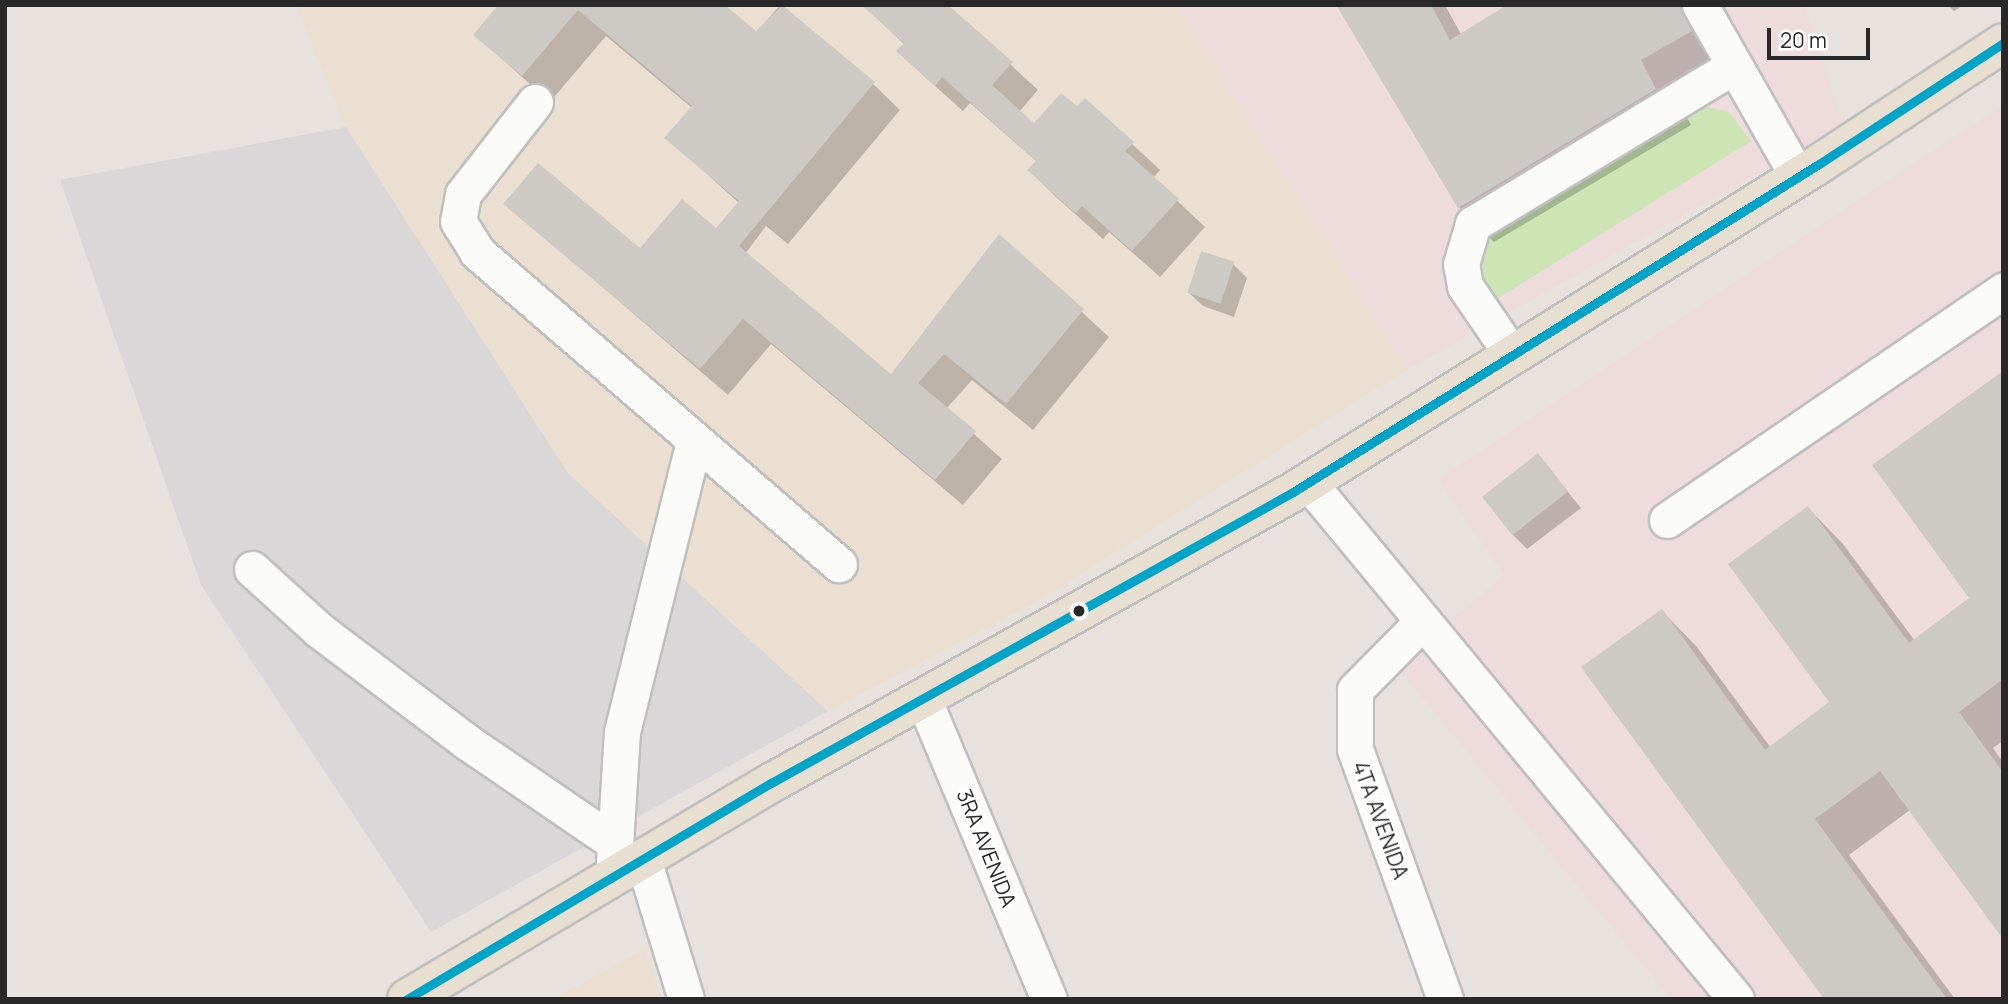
<!DOCTYPE html>
<html>
<head>
<meta charset="utf-8">
<style>
  body { margin:0 }
  #map { position:relative; width:2008px; height:1004px; overflow:hidden; background:#e7e2dd; font-family:Manrope,sans-serif }
  div>[style] { position:absolute }
  .industrial>* { inset:0; background:#dad7d9 }
  .education>* { inset:0; background:#ebdfd1 }
  .medical>* { inset:0; background:#eedbdb }
  .green>* { inset:0; background:#cde4b4 }
  .shadow>* { inset:0; background:#0003 }
  .building>* { inset:0; background:#cdcac6; transform-origin:0 0 }
  .roads { filter:drop-shadow(2px 0 #c0bfbf) drop-shadow(-2px 0 #c0bfbf) drop-shadow(0 2px #c0bfbf) drop-shadow(0 -2px #c0bfbf) }
  .minor>* { height:35px; margin:-17.5px; padding:0 17.5px; transform-origin:17.5px; border-radius:17.5px; background:#fbfbfa }
  .major>* { height:38px; margin:-19px; padding:0 19px; transform-origin:19px; border-radius:19px; background:#e6dfd2 }
  .bus-1>* { height:9px; margin:-4.5px; padding:0 4.5px; transform-origin:4.5px; border-radius:4.5px; background:#02a3c6 }
  .dots>* { width:19px; height:19px; translate:-50% -50%; box-sizing:border-box; border:4px solid #fff; border-radius:50% }
  span { translate:-50% -50%; white-space:nowrap; text-align:center; line-height:1.15; -webkit-text-stroke:7px #fff; paint-order:stroke }
  .street-label { font-size:21px; color:#282828 }
  .frame { position:absolute; inset:0; border:7px solid #282828; pointer-events:none }
  .scale { position:absolute; left:1767px; top:28px; width:103px; height:32px; box-sizing:border-box; border:4px solid #282828; border-top:0; padding-left:9px; font-size:21px; line-height:24px; white-space:nowrap; color:#282828; -webkit-text-stroke:5px #fff; paint-order:stroke }
</style>
</head>
<body>
<div id="map">
  <div class="industrial">
    <i style="clip-path:polygon(346px 127px,568px 473px,828px 711px,431px 932px,201px 585px,60px 180px)"></i>
  </div>
  <div class="education">
    <i style="clip-path:polygon(296px 5px,1176px 5px,1408px 369px,1036px 602px,828px 711px,568px 473px,346px 127px)"></i>
    <i style="clip-path:polygon(645px 949px,662px 999px,554px 999px)"></i>
  </div>
  <div class="medical">
    <i style="clip-path:polygon(1176px 5px,1805px 5px,1843px 126px,1408px 369px)"></i>
    <i style="clip-path:polygon(2003px 105px,2003px 999px,1671px 999px,1397px 667px,1504px 575px,1438px 479px)"></i>
  </div>
  <div class="green">
    <i style="clip-path:polygon(1702px 106px,1729px 112px,1751px 141px,1492px 302px,1476px 278px,1475px 244px)"></i>
  </div>
  <div class="shadow">
    <i style="clip-path:polygon(501px 5px,723px 5px,756px 33px,780px 5px,873px 84px,900px 110px,788px 244px,766px 226px,745px 254px,892px 377px,999px 236px,1109px 337px,1033px 430px,972px 380px,946px 409px,1002px 459px,963px 505px,771px 344px,728px 395px,506px 204px,640px 251px,717px 230px,739px 203px,667px 138px,692px 108px,606px 36px,550px 102px,475px 35px)"></i>
    <i style="clip-path:polygon(863px 5px,946px 5px,1038px 90px,1019px 112px,1034px 126px,1077px 109px,1085px 100px,1160px 170px,1153px 178px,1205px 227px,1160px 277px,1109px 232px,1103px 239px,1056px 197px,1029px 170px,1037px 162px,970px 103px,963px 111px,926px 78px,899px 51px,905px 45px)"></i>
    <i style="clip-path:polygon(1338px 5px,1445px 5px,1462px 36px,1510px 5px,1691px 5px,1728px 66px,1675px 96px,1691px 125px,1494px 242px,1459px 207px)"></i>
    <i style="clip-path:polygon(1948px 5px,1964px 5px,1954px 11px)"></i>
    <i style="clip-path:polygon(1233px 264px,1247px 278px,1234px 317px,1203px 306px,1188px 292px)"></i>
    <i style="clip-path:polygon(2003px 373px,2003px 741px,1993px 748px,2003px 762px,2003px 936px,1910px 810px,1849px 855px,1955px 999px,1826px 999px,1662px 611px,1697px 647px,1771px 748px,1832px 703px,1808px 508px,1843px 544px,1915px 641px,1971px 599px)"></i>
    <i style="clip-path:polygon(1538px 456px,1581px 508px,1527px 549px,1513px 535px)"></i>
  </div>
  <div class="building">
    <i style="clip-path:polygon(498px 5px,725px 5px,756px 31px,782px 5px,875px 82px,739px 246px,891px 374px,999px 234px,1084px 309px,1006px 404px,944px 354px,918px 383px,976px 431px,935px 480px,743px 319px,700px 369px,503px 204px,538px 163px,640px 248px,682px 199px,716px 228px,739px 201px,664px 138px,692px 106px,578px 10px,522px 76px,473px 35px)"></i>
    <i style="clip-path:polygon(861px 5px,948px 5px,1013px 62px,992px 85px,1034px 123px,1061px 93px,1077px 106px,1085px 98px,1134px 142px,1125px 151px,1179px 199px,1132px 251px,1082px 206px,1075px 213px,1027px 170px,1036px 161px,942px 77px,935px 86px,896px 51px,904px 43px)"></i>
    <i style="clip-path:polygon(1336px 5px,1431px 5px,1450px 40px,1507px 5px,1679px 5px,1694px 30px,1641px 60px,1656px 89px,1458px 208px)"></i>
    <i style="left:1201px;top:251px;width:35px;height:44px;rotate:18deg"></i>
    <i style="clip-path:polygon(2003px 371px,2003px 679px,1959px 712px,2003px 772px,2003px 939px,1880px 771px,1815px 819px,1947px 999px,1824px 999px,1581px 667px,1662px 609px,1765px 750px,1829px 702px,1728px 564px,1808px 506px,1909px 643px,1969px 598px,1872px 465px)"></i>
    <i style="left:1538px;top:453px;width:49px;height:71px;rotate:52deg"></i>
  </div>
  <div class="roads">
    <div class="minor">
      <i style="left:1700px;top:5px;width:198px;rotate:60.3deg"></i>
      <i style="left:535px;top:102px;width:117px;rotate:128deg"></i>
      <i style="left:463px;top:194px;width:27px;rotate:100deg"></i>
      <i style="left:458px;top:221px;width:36px;rotate:58deg"></i>
      <i style="left:477px;top:252px;width:478px;rotate:40.8deg"></i>
      <i style="left:1512px;top:355px;width:83px;rotate:-124.3deg"></i>
      <i style="left:1465px;top:286px;width:22px;rotate:-100deg"></i>
      <i style="left:1461px;top:264px;width:42px;rotate:-73.3deg"></i>
      <i style="left:1473px;top:224px;width:305px;rotate:-31.2deg"></i>
      <i style="left:1308px;top:482px;width:671px;rotate:50.38deg"></i>
      <i style="left:1667px;top:520px;width:407px;rotate:-34.3deg"></i>
      <i style="left:252px;top:569px;width:91px;rotate:42.3deg"></i>
      <i style="left:319px;top:630px;width:186px;rotate:37.1deg"></i>
      <i style="left:467px;top:742px;width:179px;rotate:34.3deg"></i>
      <i style="left:1423px;top:621px;width:97px;rotate:134.6deg"></i>
      <i style="left:1355px;top:690px;width:59px;rotate:90deg"></i>
      <i style="left:1355px;top:749px;width:266px;rotate:70.2deg"></i>
      <i style="left:923px;top:698px;width:326px;rotate:67.3deg"></i>
      <i style="left:643px;top:859px;width:146px;rotate:72.9deg"></i>
      <i style="left:614px;top:862px;width:130px;rotate:-86.5deg"></i>
      <i style="left:622px;top:732px;width:300px;rotate:-76.1deg"></i>
    </div>
    <div class="major">
      <i style="left:407px;top:999px;width:423px;rotate:-30.7deg"></i>
      <i style="left:771px;top:783px;width:598px;rotate:-29.14deg"></i>
      <i style="left:1293px;top:492px;width:620px;rotate:-31.95deg"></i>
      <i style="left:1819px;top:164px;width:220px;rotate:-33.3deg"></i>
    </div>
  </div>
  <div class="bus-1">
    <i style="left:407px;top:999px;width:423px;rotate:-30.7deg"></i>
    <i style="left:771px;top:783px;width:598px;rotate:-29.14deg"></i>
    <i style="left:1293px;top:492px;width:620px;rotate:-31.95deg"></i>
    <i style="left:1819px;top:164px;width:220px;rotate:-33.3deg"></i>
  </div>
  <div class="dots">
    <i style="left:1079px;top:611px;background:#282828"></i>
  </div>
  <div class="street-label">
    <span style="left:1381px;top:820px;rotate:70deg">4TA AVENIDA</span>
    <span style="left:987px;top:848px;rotate:68deg">3RA AVENIDA</span>
  </div>
  <div class="frame"></div>
  <div class="scale">20 m</div>
</div>
</body>
</html>
